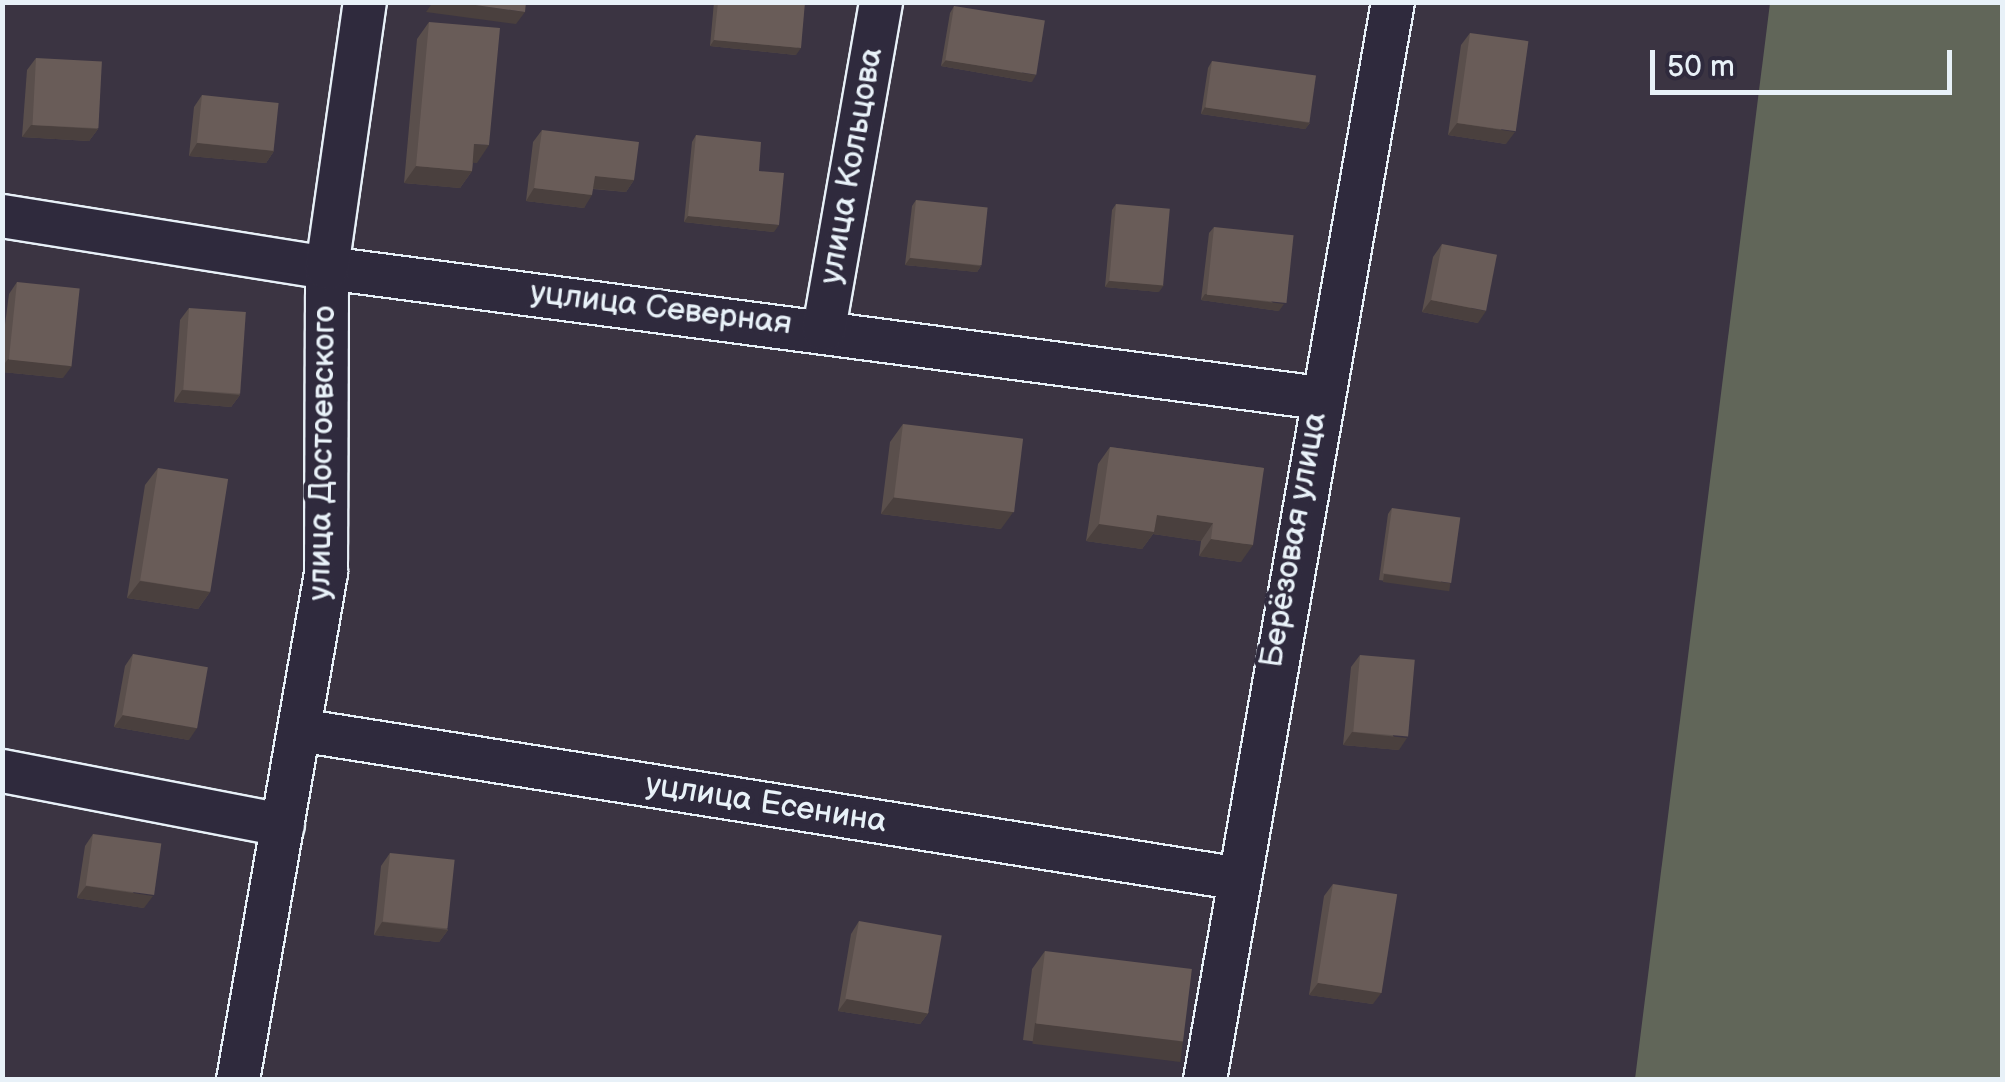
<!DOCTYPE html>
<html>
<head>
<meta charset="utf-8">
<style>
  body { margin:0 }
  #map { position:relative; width:2005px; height:1082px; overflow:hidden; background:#3b3442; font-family:"Balsamiq Sans",sans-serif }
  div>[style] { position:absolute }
  .green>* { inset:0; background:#616659 }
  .roads { filter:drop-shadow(2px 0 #e8f1f8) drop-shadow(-2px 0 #e8f1f8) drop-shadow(0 2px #e8f1f8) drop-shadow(0 -2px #e8f1f8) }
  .street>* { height:42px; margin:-21px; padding:0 21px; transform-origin:21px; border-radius:21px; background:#2f2a3d }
  .wall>* { inset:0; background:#5a4f4c }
  .shaded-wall>* { inset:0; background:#4a403e; transform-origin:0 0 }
  .building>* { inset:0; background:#695c58; transform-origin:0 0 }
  span { translate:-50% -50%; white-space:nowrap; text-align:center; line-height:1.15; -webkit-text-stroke:9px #2f2a3d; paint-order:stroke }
  .street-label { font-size:32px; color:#e8f1f8 }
  .frame { position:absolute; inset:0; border:5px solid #e8f1f8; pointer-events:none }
  .scale { position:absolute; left:1650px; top:50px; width:302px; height:45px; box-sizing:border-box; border:5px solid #e8f1f8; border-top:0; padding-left:12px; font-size:30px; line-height:35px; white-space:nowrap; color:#e8f1f8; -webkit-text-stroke:8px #2f2a3d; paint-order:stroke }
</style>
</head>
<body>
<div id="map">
  <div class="green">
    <i style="clip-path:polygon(1770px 3px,2002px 3px,2002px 1079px,1635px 1079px)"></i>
  </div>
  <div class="roads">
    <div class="street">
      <i style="left:2px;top:216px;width:329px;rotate:9.1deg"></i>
      <i style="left:327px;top:268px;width:1001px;rotate:7.46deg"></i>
      <i style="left:824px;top:329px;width:332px;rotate:-80.1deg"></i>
      <i style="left:299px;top:730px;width:947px;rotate:8.99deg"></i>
      <i style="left:2px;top:771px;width:286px;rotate:10.9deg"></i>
      <i style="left:238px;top:1080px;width:515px;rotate:-80.15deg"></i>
      <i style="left:326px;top:573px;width:305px;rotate:-89.8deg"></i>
      <i style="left:327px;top:268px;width:269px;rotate:-81.9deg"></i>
      <i style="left:1205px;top:1080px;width:1094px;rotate:-80.11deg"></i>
    </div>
  </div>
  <div class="wall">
    <i style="clip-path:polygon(714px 2px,805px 2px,796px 55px,710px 46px)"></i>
    <i style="clip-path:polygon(954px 6px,1032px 82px,941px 66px,950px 13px)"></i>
    <i style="clip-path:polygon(429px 22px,477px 163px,473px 162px,472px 171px,460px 188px,404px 183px,417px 39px)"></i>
    <i style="clip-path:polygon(1470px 33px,1506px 144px,1448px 135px,1461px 45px)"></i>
    <i style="clip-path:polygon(36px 58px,98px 129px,89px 141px,22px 137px,27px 70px)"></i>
    <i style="clip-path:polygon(1212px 61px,1310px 123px,1305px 129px,1201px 114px,1208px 68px)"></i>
    <i style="clip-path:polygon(202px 95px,274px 151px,266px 163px,189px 156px,194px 107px)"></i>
    <i style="clip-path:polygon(542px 130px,634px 180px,626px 192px,593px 189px,584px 208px,526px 201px,533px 142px)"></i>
    <i style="clip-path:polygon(696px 135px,774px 232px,684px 222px,692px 142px)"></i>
    <i style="clip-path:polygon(916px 200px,981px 266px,977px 272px,905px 265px,912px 206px)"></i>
    <i style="clip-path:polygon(1116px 204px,1159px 292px,1105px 287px,1112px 210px)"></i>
    <i style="clip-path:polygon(1214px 227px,1279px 311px,1201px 300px,1209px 233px)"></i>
    <i style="clip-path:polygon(1442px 244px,1478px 323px,1422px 312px,1433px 257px)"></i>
    <i style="clip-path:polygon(17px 282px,63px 378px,2px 372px,2px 347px,9px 294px)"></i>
    <i style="clip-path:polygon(189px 308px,240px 395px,231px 407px,174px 402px,180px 320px)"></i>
    <i style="clip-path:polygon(903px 424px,1001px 529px,881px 514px,890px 442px)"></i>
    <i style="clip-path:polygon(1110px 447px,1264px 468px,1241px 562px,1199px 556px,1201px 541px,1153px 534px,1142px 549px,1086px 541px,1098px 464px)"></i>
    <i style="clip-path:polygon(158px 468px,210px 592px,198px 609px,127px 598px,145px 485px)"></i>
    <i style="clip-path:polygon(1392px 508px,1446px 589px,1379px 580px,1388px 514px)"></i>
    <i style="clip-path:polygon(133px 654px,189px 740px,114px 727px,125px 666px)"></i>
    <i style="clip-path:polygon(1360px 655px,1399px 750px,1343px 745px,1351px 667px)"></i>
    <i style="clip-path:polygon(93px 834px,144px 908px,77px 898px,85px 846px)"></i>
    <i style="clip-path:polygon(390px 853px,448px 930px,439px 942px,374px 935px,381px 866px)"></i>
    <i style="clip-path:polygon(1333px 884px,1373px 1004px,1309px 995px,1324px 896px)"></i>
    <i style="clip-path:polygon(859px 921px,929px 1012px,920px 1024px,838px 1011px,851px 934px)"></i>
    <i style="clip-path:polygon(1045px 951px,1171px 1059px,1023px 1040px,1032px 969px)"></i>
  </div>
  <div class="shaded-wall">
    <i style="clip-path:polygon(433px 2px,454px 2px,525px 12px,516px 24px,426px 12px)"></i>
    <i style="clip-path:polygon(714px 40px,801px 48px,796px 55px,710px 46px)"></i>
    <i style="clip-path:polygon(946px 60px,1036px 75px,1032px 82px,941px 66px)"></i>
    <i style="clip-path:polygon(1205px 107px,1310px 123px,1305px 129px,1201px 114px)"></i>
    <i style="clip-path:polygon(1457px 123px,1515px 132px,1506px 144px,1448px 135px)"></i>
    <i style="clip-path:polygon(31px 125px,98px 129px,89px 141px,22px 137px)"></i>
    <i style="clip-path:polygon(197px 143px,274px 151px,266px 163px,189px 156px)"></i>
    <i style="clip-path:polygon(474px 144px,489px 145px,477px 163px,462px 162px)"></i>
    <i style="clip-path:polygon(416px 166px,472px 171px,460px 188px,404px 183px)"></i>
    <i style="clip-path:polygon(595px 176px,634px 180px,626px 192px,587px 188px)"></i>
    <i style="clip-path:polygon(534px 188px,592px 195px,584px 208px,526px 201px)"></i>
    <i style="clip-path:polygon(688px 216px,779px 225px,774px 232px,684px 222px)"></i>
    <i style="clip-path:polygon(910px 258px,981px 266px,977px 272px,905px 265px)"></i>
    <i style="clip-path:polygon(1109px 281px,1164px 285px,1159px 292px,1105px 287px)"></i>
    <i style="clip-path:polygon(1205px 294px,1284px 304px,1279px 311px,1201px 300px)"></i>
    <i style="clip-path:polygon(1431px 300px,1486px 311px,1478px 323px,1422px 312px)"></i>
    <i style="clip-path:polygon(8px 359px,72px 366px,63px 378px,2px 372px,2px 367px)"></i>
    <i style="clip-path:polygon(182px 390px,240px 395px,231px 407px,174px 402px)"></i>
    <i style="clip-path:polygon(894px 497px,1014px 511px,1001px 529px,881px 514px)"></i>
    <i style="clip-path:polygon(1157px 515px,1213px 523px,1201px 541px,1153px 534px,1142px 549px,1086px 541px,1099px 524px)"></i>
    <i style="clip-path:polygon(1211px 539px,1253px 545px,1241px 562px,1199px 556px)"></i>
    <i style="left:1384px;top:574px;width:67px;height:8px;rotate:8deg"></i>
    <i style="clip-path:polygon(140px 581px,210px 592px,198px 609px,127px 598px)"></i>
    <i style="clip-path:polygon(123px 715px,197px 728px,189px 740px,114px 727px)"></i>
    <i style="clip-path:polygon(1352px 732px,1407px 738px,1399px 750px,1343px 745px)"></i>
    <i style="clip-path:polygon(86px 886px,153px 896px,144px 908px,77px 898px)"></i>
    <i style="clip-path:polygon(382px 922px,448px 930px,439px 942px,374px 935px)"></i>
    <i style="clip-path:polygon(1318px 983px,1382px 992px,1373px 1004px,1309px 995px)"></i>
    <i style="clip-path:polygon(847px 999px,929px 1012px,920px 1024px,838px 1011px)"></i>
    <i style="left:1035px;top:1023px;width:149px;height:21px;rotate:7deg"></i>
  </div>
  <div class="building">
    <i style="clip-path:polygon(454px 2px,526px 2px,525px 12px)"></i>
    <i style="clip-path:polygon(718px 2px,805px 2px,801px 48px,714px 40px)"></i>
    <i style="left:954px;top:6px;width:92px;height:55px;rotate:9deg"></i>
    <i style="clip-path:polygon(429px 22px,500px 28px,489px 145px,474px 144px,472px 171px,416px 166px)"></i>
    <i style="left:1470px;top:33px;width:59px;height:91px;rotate:8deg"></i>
    <i style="left:36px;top:58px;width:66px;height:67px;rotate:3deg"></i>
    <i style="left:1212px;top:61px;width:105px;height:47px;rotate:8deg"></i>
    <i style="left:202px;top:95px;width:77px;height:48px;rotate:6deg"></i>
    <i style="clip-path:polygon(542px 130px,639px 142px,634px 180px,595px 176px,592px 195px,534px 188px)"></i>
    <i style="clip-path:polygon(696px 135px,761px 142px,759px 171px,784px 173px,779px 225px,688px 216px)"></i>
    <i style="left:916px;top:200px;width:72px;height:58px;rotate:6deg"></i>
    <i style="left:1116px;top:204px;width:54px;height:77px;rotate:5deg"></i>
    <i style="left:1214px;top:227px;width:80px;height:68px;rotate:6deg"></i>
    <i style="left:1442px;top:244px;width:56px;height:57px;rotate:11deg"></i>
    <i style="left:17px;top:282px;width:63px;height:78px;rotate:6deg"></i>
    <i style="left:189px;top:308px;width:57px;height:82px;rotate:4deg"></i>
    <i style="left:903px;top:424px;width:121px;height:74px;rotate:7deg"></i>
    <i style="clip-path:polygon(1110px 447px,1264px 468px,1253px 545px,1211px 539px,1213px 523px,1157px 515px,1154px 532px,1099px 524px)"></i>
    <i style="left:158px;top:468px;width:71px;height:114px;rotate:9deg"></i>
    <i style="left:1392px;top:508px;width:69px;height:66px;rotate:8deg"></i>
    <i style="left:133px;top:654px;width:76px;height:62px;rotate:10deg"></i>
    <i style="left:1360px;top:655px;width:55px;height:77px;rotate:5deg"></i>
    <i style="left:93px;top:834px;width:69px;height:52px;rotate:8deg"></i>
    <i style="left:390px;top:853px;width:65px;height:69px;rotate:6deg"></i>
    <i style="left:1333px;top:884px;width:65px;height:100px;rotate:9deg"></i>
    <i style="left:859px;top:921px;width:84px;height:79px;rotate:10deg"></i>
    <i style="left:1045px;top:951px;width:148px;height:73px;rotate:7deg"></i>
  </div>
  <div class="street-label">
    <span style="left:852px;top:166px;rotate:-80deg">улица Кольцова</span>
    <span style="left:661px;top:309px;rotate:7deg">уцлица Северная</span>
    <span style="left:323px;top:453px;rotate:-89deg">улица Достоевского</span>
    <span style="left:1294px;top:540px;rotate:-80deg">Берёзовая улица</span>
    <span style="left:766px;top:804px;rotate:9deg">уцлица Есенина</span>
  </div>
  <div class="frame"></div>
  <div class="scale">50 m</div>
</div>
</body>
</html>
